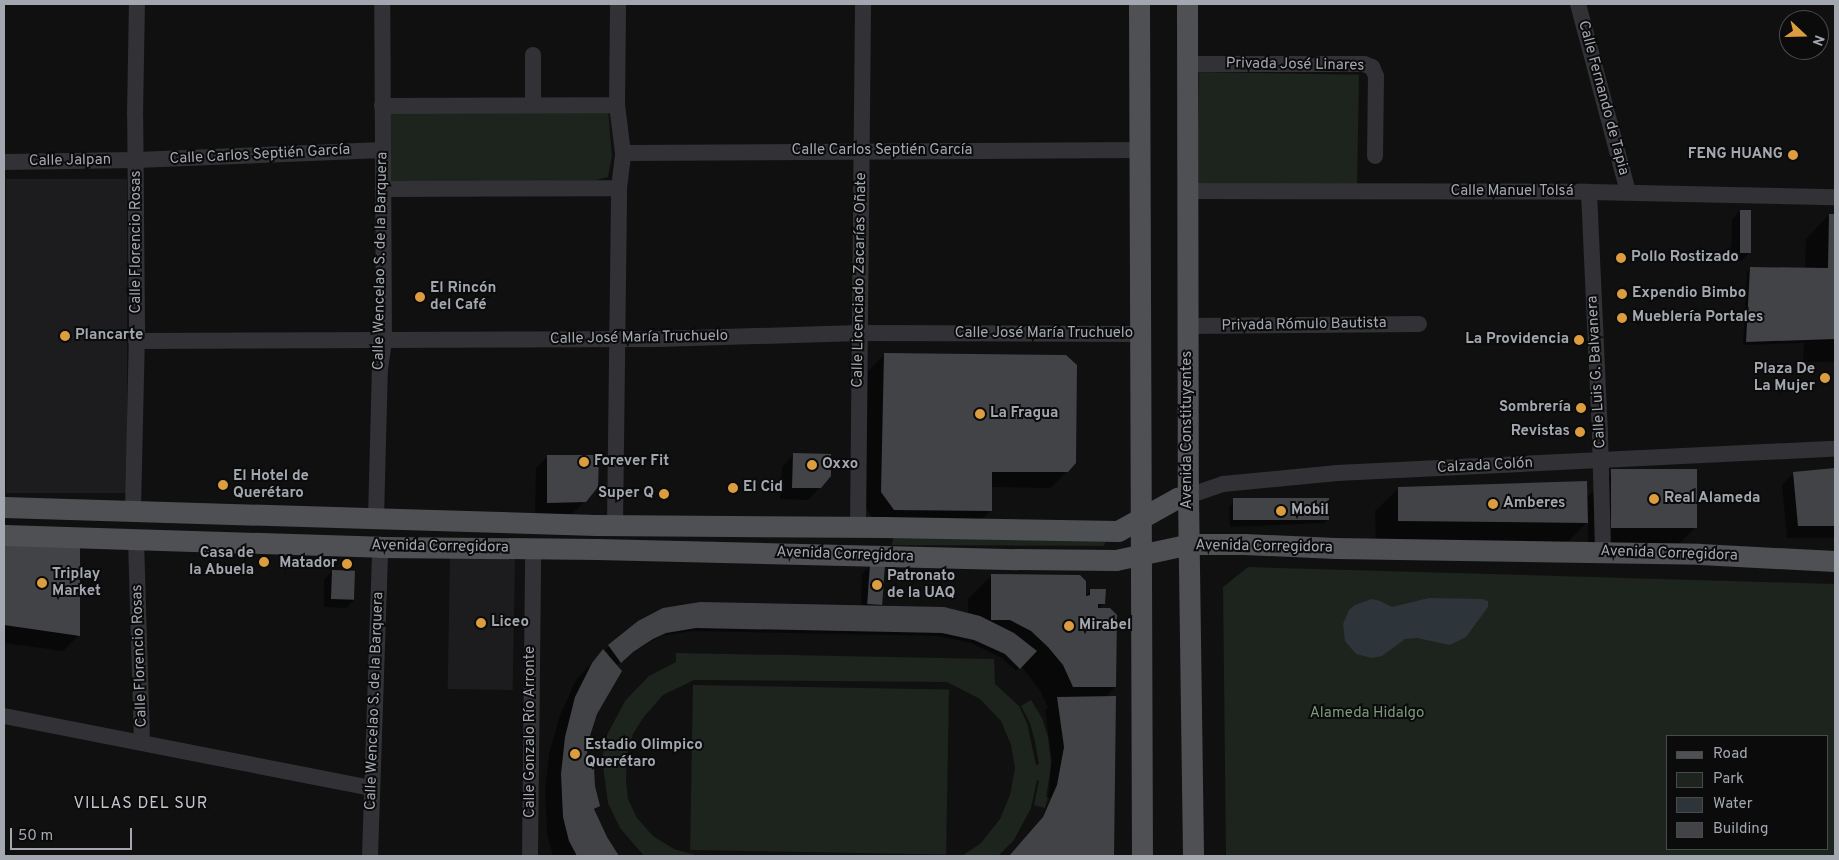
<!DOCTYPE html>
<html>
<head>
<meta charset="utf-8">
<style>
  body { margin:0 }
  #map { position:relative; width:1839px; height:860px; overflow:hidden; background:#101011; font-family:Overpass,sans-serif }
  div>[style] { position:absolute }
  .built>* { inset:0; background:#1c1c1e; transform-origin:0 0 }
  .green>* { inset:0; background:#1d231d; transform-origin:0 0 }
  .water>* { inset:0; background:#2d353a }
  .shadow>* { inset:0; background:#0007 }
  .building>* { inset:0; background:#424346; transform-origin:0 0 }
  .minor>* { height:16px; margin:-8px; padding:0 8px; transform-origin:8px; border-radius:8px; background:#323236 }
  .major>* { height:21px; margin:-10.5px; padding:0 10.5px; transform-origin:10.5px; border-radius:10.5px; background:#4e5054 }
  .dots>* { width:14px; height:14px; translate:-50% -50%; box-sizing:border-box; border:2px solid #0b0b0c; border-radius:50% }
  span { translate:-50% -50%; white-space:nowrap; text-align:center; line-height:1.15; -webkit-text-stroke:4px #0b0b0c; paint-order:stroke }
  .street-label { font-size:15px; color:#a3a8b0 }
  .poi-label { font-size:15px; color:#a3a8b0; font-weight:700 }
  .right { translate:-100% -50%; text-align:right }
  .left { translate:0 -50%; text-align:left }
  .park-label { font-size:15px; color:#7c997c }
  .neighbourhood-label { font-size:16px; color:#c3c6cd; letter-spacing:1px }
  .frame { position:absolute; inset:0; border:5px solid #a3a8b0; pointer-events:none }
  .legend { position:absolute; left:1666px; top:735px; width:162px; height:115px; box-sizing:border-box; background:#0b0b0c; border:1px solid #484a4e; margin:0; padding:6px 9px; list-style:none; font-size:15px; color:#a3a8b0 }
  .legend li { display:flex; align-items:center; gap:10px; height:25px }
  .legend b { width:25px; border:1px solid #484a4e }
  .north { position:absolute; left:1779px; top:10px; width:50px; height:50px; box-sizing:border-box; background:#0b0b0c; border:1px solid #484a4e; border-radius:50%; rotate:111deg; font-size:14px; font-weight:700; line-height:20px; text-align:center; color:#a3a8b0 }
  .north::after { content:''; display:block; margin:auto; width:18px; height:22px; background:#db9d3f; clip-path:polygon(50% 0,100% 100%,50% 72%,0 100%) }
  .scale { position:absolute; left:10px; top:828px; width:122px; height:22px; box-sizing:border-box; border:2px solid #a3a8b0; border-top:0; padding-left:6px; font-size:15px; line-height:18px; white-space:nowrap; color:#a3a8b0; -webkit-text-stroke:4px #0b0b0c; paint-order:stroke }
</style>
</head>
<body>
<div id="map">
  <div class="built">
    <i style="left:6px;top:179px;width:121px;height:314px"></i>
    <i style="left:450px;top:557px;width:65px;height:132px;rotate:1deg"></i>
  </div>
  <div class="green">
    <i style="left:1199px;top:72px;width:160px;height:111px;rotate:1deg"></i>
    <i style="clip-path:polygon(608px 109px,612px 156px,608px 177px,596px 180px,409px 184px,390px 181px,389px 113px)"></i>
    <i style="clip-path:polygon(894px 535px,1106px 538px,1104px 546px,892px 545px)"></i>
    <i style="clip-path:polygon(evenodd,1248px 567px,1835px 584px,1835px 856px,1226px 856px,1223px 587px,1248px 567px,1668px 736px,1828px 736px,1828px 849px,1668px 849px,1668px 736px)"></i>
    <i style="clip-path:polygon(676px 653px,994px 659px,995px 684px,1019px 706px,1027px 723px,1036px 765px,1039px 764px,1035px 742px,1030px 723px,1021px 706px,1031px 700px,1042px 718px,1048px 737px,1051px 763px,1049px 792px,1045px 808px,1034px 805px,1039px 781px,1037px 780px,1031px 808px,1014px 840px,998px 856px,962px 856px,981px 843px,1000px 819px,1010px 795px,1015px 768px,1011px 745px,1001px 721px,980px 699px,947px 682px,694px 680px,663px 695px,643px 718px,633px 734px,627px 754px,626px 780px,628px 799px,637px 818px,653px 836px,674px 849px,699px 856px,644px 856px,620px 828px,608px 803px,602px 759px,607px 735px,625px 701px,649px 676px,676px 662px)"></i>
    <i style="left:693px;top:685px;width:256px;height:165px;rotate:1deg"></i>
  </div>
  <div class="water">
    <i style="clip-path:polygon(1429px 598px,1482px 599px,1488px 601px,1488px 607px,1466px 637px,1450px 645px,1417px 638px,1405px 639px,1382px 656px,1372px 658px,1356px 654px,1345px 641px,1343px 624px,1349px 610px,1355px 605px,1372px 599px,1380px 601px,1392px 607px)"></i>
  </div>
  <div class="shadow">
    <i style="clip-path:polygon(1740px 211px,1749px 253px,1741px 261px,1731px 261px,1732px 219px)"></i>
    <i style="clip-path:polygon(1829px 215px,1835px 216px,1835px 362px,1803px 362px,1804px 343px,1743px 345px,1747px 272px,1751px 268px,1805px 269px,1806px 239px)"></i>
    <i style="clip-path:polygon(884px 355px,1067px 471px,1051px 488px,991px 487px,991px 510px,975px 527px,878px 526px,866px 508px,868px 371px)"></i>
    <i style="clip-path:polygon(794px 454px,820px 487px,808px 500px,780px 499px,782px 467px)"></i>
    <i style="clip-path:polygon(548px 456px,585px 501px,572px 514px,535px 515px,536px 468px)"></i>
    <i style="clip-path:polygon(1835px 470px,1835px 538px,1787px 538px,1782px 485px,1794px 473px)"></i>
    <i style="clip-path:polygon(1612px 473px,1696px 527px,1672px 551px,1588px 550px,1588px 521px,1564px 546px,1376px 544px,1375px 511px,1399px 488px,1586px 498px)"></i>
    <i style="clip-path:polygon(1233px 503px,1328px 519px,1325px 523px,1230px 527px,1229px 507px)"></i>
    <i style="clip-path:polygon(4px 539px,79px 635px,63px 651px,4px 643px)"></i>
    <i style="clip-path:polygon(870px 566px,883px 604px,881px 607px,968px 614px,968px 599px,992px 575px,1085px 596px,1091px 590px,1104px 603px,1098px 609px,1115px 687px,1104px 698px,1115px 697px,1113px 856px,1010px 856px,1040px 822px,1051px 797px,1046px 797px,1052px 760px,1045px 710px,1048px 707px,1039px 689px,1021px 666px,1016px 671px,1002px 658px,971px 643px,938px 636px,692px 631px,661px 636px,628px 655px,616px 666px,595px 713px,587px 742px,584px 768px,594px 786px,599px 806px,594px 811px,606px 837px,618px 856px,553px 856px,547px 834px,545px 791px,549px 754px,560px 715px,576px 680px,603px 651px,607px 656px,609px 654px,605px 650px,639px 622px,861px 606px,862px 574px)"></i>
    <i style="clip-path:polygon(332px 571px,354px 600px,346px 608px,324px 607px,324px 579px)"></i>
  </div>
  <div class="building">
    <i style="left:1740px;top:210px;width:11px;height:43px"></i>
    <i style="clip-path:polygon(1829px 214px,1835px 214px,1835px 339px,1746px 342px,1750px 267px,1828px 268px)"></i>
    <i style="clip-path:polygon(884px 353px,1066px 355px,1077px 365px,1076px 463px,1068px 472px,992px 472px,992px 511px,894px 510px,881px 492px)"></i>
    <i style="clip-path:polygon(793px 453px,831px 454px,831px 476px,821px 488px,792px 488px)"></i>
    <i style="clip-path:polygon(547px 455px,599px 455px,598px 487px,586px 502px,547px 503px)"></i>
    <i style="clip-path:polygon(1835px 468px,1835px 526px,1798px 526px,1793px 472px)"></i>
    <i style="left:1697px;top:469px;width:59px;height:86px;rotate:90deg"></i>
    <i style="clip-path:polygon(1587px 481px,1588px 523px,1398px 521px,1398px 487px)"></i>
    <i style="left:1329px;top:498px;width:22px;height:96px;rotate:90deg"></i>
    <i style="clip-path:polygon(4px 538px,80px 541px,80px 636px,4px 625px)"></i>
    <i style="left:870px;top:564px;width:15px;height:40px;rotate:4deg"></i>
    <i style="left:332px;top:570px;width:23px;height:29px;rotate:2deg"></i>
    <i style="clip-path:polygon(991px 574px,1080px 575px,1086px 581px,1086px 596px,1090px 595px,1090px 589px,1106px 589px,1105px 604px,1098px 604px,1098px 608px,1110px 608px,1117px 615px,1116px 687px,1073px 687px,1063px 665px,1048px 647px,1031px 631px,1010px 620px,991px 620px)"></i>
    <i style="clip-path:polygon(700px 602px,944px 607px,980px 616px,1014px 633px,1037px 651px,1020px 669px,1005px 654px,974px 640px,942px 633px,696px 628px,666px 633px,653px 639px,633px 652px,621px 663px,608px 645px,638px 621px,663px 608px)"></i>
    <i style="clip-path:polygon(603px 649px,622px 671px,597px 714px,588px 742px,586px 766px,594px 767px,595px 786px,600px 806px,594px 809px,607px 837px,619px 856px,577px 856px,569px 841px,563px 817px,561px 774px,565px 737px,575px 697px,592px 663px)"></i>
    <i style="clip-path:polygon(1116px 696px,1114px 856px,1009px 856px,1043px 817px,1057px 785px,1064px 747px,1057px 697px)"></i>
  </div>
  <div class="minor">
    <i style="left:1578px;top:4px;width:195px;rotate:75.1deg"></i>
    <i style="left:533px;top:55px;width:50px;rotate:90deg"></i>
    <i style="left:1188px;top:64px;width:176px"></i>
    <i style="left:1364px;top:64px;width:9px;rotate:21deg"></i>
    <i style="left:1372px;top:67px;width:10px;rotate:66deg"></i>
    <i style="left:1376px;top:76px;width:80px;rotate:90.7deg"></i>
    <i style="left:382px;top:106px;width:235px;rotate:-0.2deg"></i>
    <i style="left:623px;top:153px;width:517px;rotate:-0.33deg"></i>
    <i style="left:4px;top:162px;width:132px;rotate:-0.9deg"></i>
    <i style="left:136px;top:160px;width:247px;rotate:-2.3deg"></i>
    <i style="left:383px;top:189px;width:236px;rotate:-0.2deg"></i>
    <i style="left:1188px;top:191px;width:401px;rotate:0.1deg"></i>
    <i style="left:1589px;top:192px;width:246px;rotate:1.2deg"></i>
    <i style="left:1589px;top:192px;width:243px;rotate:87.4deg"></i>
    <i style="left:1600px;top:435px;width:117px;rotate:88.5deg"></i>
    <i style="left:1188px;top:326px;width:231px;rotate:-0.5deg"></i>
    <i style="left:136px;top:341px;width:521px;rotate:-0.22deg"></i>
    <i style="left:657px;top:339px;width:202px;rotate:-1.7deg"></i>
    <i style="left:859px;top:333px;width:282px;rotate:0.2deg"></i>
    <i style="left:1188px;top:496px;width:37px;rotate:-19deg"></i>
    <i style="left:1223px;top:484px;width:115px;rotate:-5.5deg"></i>
    <i style="left:1337px;top:473px;width:499px;rotate:-2.8deg"></i>
    <i style="left:133px;top:509px;width:183px;rotate:-88.7deg"></i>
    <i style="left:137px;top:326px;width:211px;rotate:-90.5deg"></i>
    <i style="left:135px;top:115px;width:111px;rotate:-89deg"></i>
    <i style="left:376px;top:518px;width:149px;rotate:-88.5deg"></i>
    <i style="left:380px;top:369px;width:29px;rotate:-82deg"></i>
    <i style="left:384px;top:340px;width:336px;rotate:-90.3deg"></i>
    <i style="left:615px;top:525px;width:337px;rotate:-89.3deg"></i>
    <i style="left:619px;top:188px;width:35px;rotate:-83deg"></i>
    <i style="left:623px;top:153px;width:48px;rotate:-97.1deg"></i>
    <i style="left:617px;top:105px;width:101px;rotate:-89.4deg"></i>
    <i style="left:858px;top:527px;width:523px;rotate:-89.45deg"></i>
    <i style="left:136px;top:540px;width:203px;rotate:88.3deg"></i>
    <i style="left:4px;top:716px;width:374px;rotate:11.1deg"></i>
    <i style="left:370px;top:856px;width:309px;rotate:-88.1deg"></i>
    <i style="left:530px;top:856px;width:308px;rotate:-89.4deg"></i>
  </div>
  <div class="major">
    <i style="left:1139px;top:4px;width:852px;rotate:89.8deg"></i>
    <i style="left:1187px;top:4px;width:492px;rotate:89.9deg"></i>
    <i style="left:1188px;top:496px;width:360px;rotate:89.2deg"></i>
    <i style="left:4px;top:507px;width:592px;rotate:1.74deg"></i>
    <i style="left:596px;top:525px;width:288px;rotate:0.4deg"></i>
    <i style="left:884px;top:527px;width:234px;rotate:1deg"></i>
    <i style="left:1118px;top:531px;width:68px;rotate:-29.2deg"></i>
    <i style="left:1177px;top:498px;width:11px;rotate:-10deg"></i>
    <i style="left:4px;top:535px;width:376px;rotate:1.8deg"></i>
    <i style="left:380px;top:547px;width:217px;rotate:0.5deg"></i>
    <i style="left:597px;top:549px;width:420px;rotate:1.4deg"></i>
    <i style="left:1017px;top:559px;width:99px;rotate:0.6deg"></i>
    <i style="left:1116px;top:560px;width:76px;rotate:-12.2deg"></i>
    <i style="left:1190px;top:544px;width:54px"></i>
    <i style="left:1244px;top:544px;width:91px;rotate:2.5deg"></i>
    <i style="left:1335px;top:548px;width:365px;rotate:0.9deg"></i>
    <i style="left:1700px;top:554px;width:135px;rotate:3deg"></i>
  </div>
  <div class="dots">
    <i style="left:1793px;top:155px;background:#db9d3f"></i>
    <i style="left:1621px;top:258px;background:#db9d3f"></i>
    <i style="left:1622px;top:294px;background:#db9d3f"></i>
    <i style="left:420px;top:297px;background:#db9d3f"></i>
    <i style="left:1622px;top:318px;background:#db9d3f"></i>
    <i style="left:65px;top:336px;background:#db9d3f"></i>
    <i style="left:1579px;top:340px;background:#db9d3f"></i>
    <i style="left:1825px;top:378px;background:#db9d3f"></i>
    <i style="left:1581px;top:408px;background:#db9d3f"></i>
    <i style="left:980px;top:414px;background:#db9d3f"></i>
    <i style="left:1580px;top:432px;background:#db9d3f"></i>
    <i style="left:584px;top:462px;background:#db9d3f"></i>
    <i style="left:812px;top:465px;background:#db9d3f"></i>
    <i style="left:223px;top:485px;background:#db9d3f"></i>
    <i style="left:733px;top:488px;background:#db9d3f"></i>
    <i style="left:664px;top:494px;background:#db9d3f"></i>
    <i style="left:1654px;top:499px;background:#db9d3f"></i>
    <i style="left:1493px;top:504px;background:#db9d3f"></i>
    <i style="left:1281px;top:511px;background:#db9d3f"></i>
    <i style="left:264px;top:562px;background:#db9d3f"></i>
    <i style="left:347px;top:564px;background:#db9d3f"></i>
    <i style="left:42px;top:583px;background:#db9d3f"></i>
    <i style="left:877px;top:585px;background:#db9d3f"></i>
    <i style="left:481px;top:623px;background:#db9d3f"></i>
    <i style="left:1069px;top:626px;background:#db9d3f"></i>
    <i style="left:575px;top:754px;background:#db9d3f"></i>
  </div>
  <div class="street-label">
    <span style="left:1295px;top:65px;rotate:1deg">Privada José Linares</span>
    <span style="left:1603px;top:98px;rotate:75deg">Calle Fernando de Tapia</span>
    <span style="left:882px;top:151px">Calle Carlos Septién García</span>
    <span style="left:260px;top:155px;rotate:-3deg">Calle Carlos Septién García</span>
    <span style="left:70px;top:161px;rotate:-1deg">Calle Jalpan</span>
    <span style="left:1512px;top:192px">Calle Manuel Tolsá</span>
    <span style="left:137px;top:242px;rotate:-90deg">Calle Florencio Rosas</span>
    <span style="left:381px;top:261px;rotate:-89deg">Calle Wencelao S. de la Barquera</span>
    <span style="left:860px;top:280px;rotate:-89deg">Calle Licenciado Zacarías Oñate</span>
    <span style="left:1304px;top:325px;rotate:-1deg">Privada Rómulo Bautista</span>
    <span style="left:1044px;top:334px">Calle José María Truchuelo</span>
    <span style="left:639px;top:338px;rotate:-1deg">Calle José María Truchuelo</span>
    <span style="left:1597px;top:372px;rotate:-93deg">Calle Luis G. Balvanera</span>
    <span style="left:1188px;top:430px;rotate:-90deg">Avenida Constituyentes</span>
    <span style="left:1485px;top:466px;rotate:-3deg">Calzada Colón</span>
    <span style="left:440px;top:547px;rotate:1deg">Avenida Corregidora</span>
    <span style="left:1264px;top:547px;rotate:1deg">Avenida Corregidora</span>
    <span style="left:1669px;top:554px;rotate:2deg">Avenida Corregidora</span>
    <span style="left:845px;top:555px;rotate:2deg">Avenida Corregidora</span>
    <span style="left:140px;top:656px;rotate:-92deg">Calle Florencio Rosas</span>
    <span style="left:375px;top:701px;rotate:-88deg">Calle Wencelao S. de la Barquera</span>
    <span style="left:531px;top:732px;rotate:-90deg">Calle Gonzalo Río Arronte</span>
  </div>
  <div class="poi-label">
    <span class="right" style="left:1783px;top:155px">FENG HUANG</span>
    <span class="left" style="left:1631px;top:258px">Pollo Rostizado</span>
    <span class="left" style="left:430px;top:297px">El Rincón<br>del Café</span>
    <span class="left" style="left:1632px;top:294px">Expendio Bimbo</span>
    <span class="left" style="left:1632px;top:318px">Mueblería Portales</span>
    <span class="left" style="left:75px;top:336px">Plancarte</span>
    <span class="right" style="left:1569px;top:340px">La Providencia</span>
    <span class="right" style="left:1815px;top:378px">Plaza De<br>La Mujer</span>
    <span class="right" style="left:1571px;top:408px">Sombrería</span>
    <span class="left" style="left:990px;top:414px">La Fragua</span>
    <span class="right" style="left:1570px;top:432px">Revistas</span>
    <span class="left" style="left:594px;top:462px">Forever Fit</span>
    <span class="left" style="left:822px;top:465px">Oxxo</span>
    <span class="left" style="left:233px;top:485px">El Hotel de<br>Querétaro</span>
    <span class="left" style="left:743px;top:488px">El Cid</span>
    <span class="right" style="left:654px;top:494px">Super Q</span>
    <span class="left" style="left:1664px;top:499px">Real Alameda</span>
    <span class="left" style="left:1503px;top:504px">Amberes</span>
    <span class="left" style="left:1291px;top:511px">Mobil</span>
    <span class="right" style="left:254px;top:562px">Casa de<br>la Abuela</span>
    <span class="right" style="left:337px;top:564px">Matador</span>
    <span class="left" style="left:52px;top:583px">Triplay<br>Market</span>
    <span class="left" style="left:887px;top:585px">Patronato<br>de la UAQ</span>
    <span class="left" style="left:491px;top:623px">Liceo</span>
    <span class="left" style="left:1079px;top:626px">Mirabel</span>
    <span class="left" style="left:585px;top:754px">Estadio Olimpico<br>Querétaro</span>
  </div>
  <div class="park-label">
    <span style="left:1367px;top:714px">Alameda Hidalgo</span>
  </div>
  <div class="neighbourhood-label">
    <span style="left:141px;top:804px">VILLAS DEL SUR</span>
  </div>
  <div class="frame"></div>
  <ul class="legend">
  <li><b style="height:6px;background:#4e5054"></b>Road</li>
  <li><b style="height:14px;background:#1d231d"></b>Park</li>
  <li><b style="height:14px;background:#2d353a"></b>Water</li>
  <li><b style="height:14px;background:#424346"></b>Building</li>
  </ul>
  <div class="north">N</div>
  <div class="scale">50 m</div>
</div>
</body>
</html>
